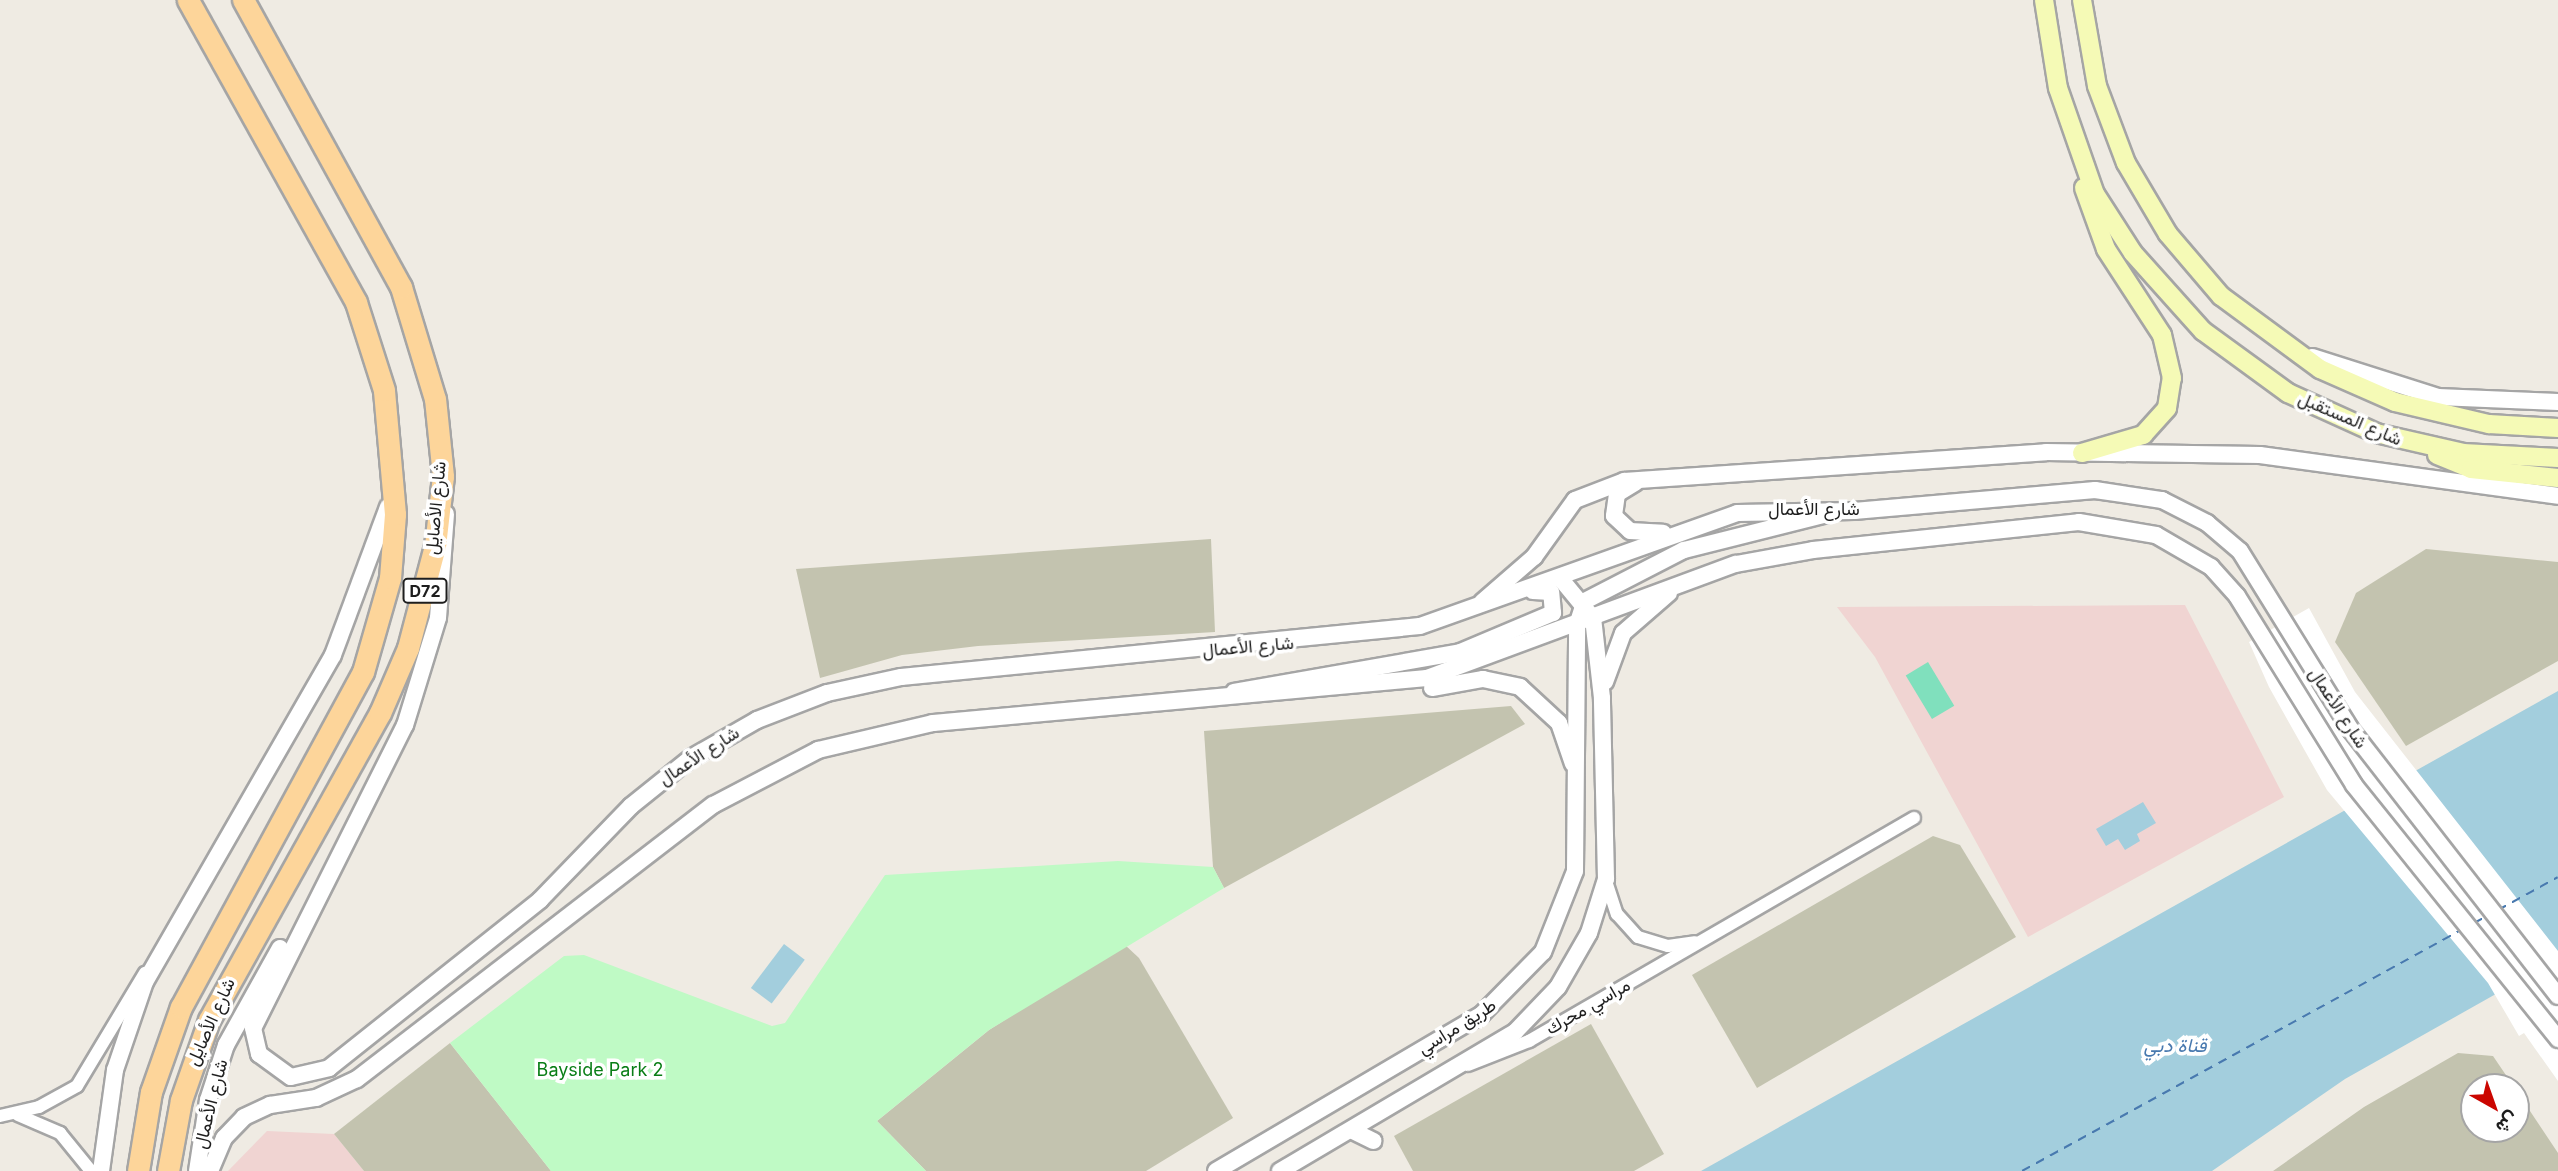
<!DOCTYPE html>
<html>
<head>
<meta charset="utf-8">
<style>
  body { margin:0 }
  #map { position:relative; width:2558px; height:1171px; overflow:hidden; background:#efebe3; font-family:Inter,Vazirmatn,sans-serif }
  div>[style] { position:absolute }
  .commercial>* { inset:0; background:#f0d4d2 }
  .construction>* { inset:0; background:#c3c3af }
  .park>* { inset:0; background:#bffac5 }
  .pitch>* { inset:0; background:#80e0bd; transform-origin:0 0 }
  .water>* { inset:0; background:#a3cedd; transform-origin:0 0 }
  .pier>* { inset:0; background:#fff }
  .ferry>* { height:2px; margin-top:-1px; transform-origin:0; background:repeating-linear-gradient(90deg,#4879af 0 9px,transparent 0 16px) }
  .roads { filter:drop-shadow(2px 0 #a5a5a5) drop-shadow(-2px 0 #a5a5a5) drop-shadow(0 2px #a5a5a5) drop-shadow(0 -2px #a5a5a5) }
  .minor>* { height:12px; margin:-6px; padding:0 6px; transform-origin:6px; border-radius:6px; background:#fff }
  .tertiary>* { height:16px; margin:-8px; padding:0 8px; transform-origin:8px; border-radius:8px; background:#fff }
  .secondary>* { height:18px; margin:-9px; padding:0 9px; transform-origin:9px; border-radius:9px; background:#f5fab6 }
  .primary>* { height:21px; margin:-10.5px; padding:0 10.5px; transform-origin:10.5px; border-radius:10.5px; background:#fdd59a }
  span { translate:-50% -50%; white-space:nowrap; text-align:center; line-height:1.15; -webkit-text-stroke:7px #fff; paint-order:stroke }
  .shield-label span { padding:2px 5px; background:#fff; border:2px solid; border-radius:5px; -webkit-text-stroke-width:0 }
  .shield-label { font-size:16px; color:#1e1e1e; font-weight:700 }
  .street-label { font-size:18px; color:#1e1e1e }
  .park-label { font-size:18px; color:#0a7e17 }
  .water-label { font-size:19px; color:#4879af; font-style:italic }
  .north { position:absolute; left:2460px; top:1073px; width:70px; height:70px; box-sizing:border-box; background:#fff; border:2px solid #a5a5a5; border-radius:50%; rotate:140deg; font-size:19px; font-weight:700; line-height:28px; text-align:center; color:#1e1e1e }
  .north::after { content:''; display:block; margin:auto; width:24px; height:32px; background:#cb0600; clip-path:polygon(50% 0,100% 100%,50% 72%,0 100%) }
</style>
</head>
<body>
<div id="map">
  <div class="commercial">
    <i style="clip-path:polygon(2185px 605px,2284px 797px,2028px 937px,1875px 657px,1837px 607px)"></i>
    <i style="clip-path:polygon(267px 1131px,334px 1134px,364px 1171px,228px 1171px)"></i>
  </div>
  <div class="construction">
    <i style="clip-path:polygon(1211px 539px,1215px 632px,978px 646px,902px 655px,820px 678px,796px 569px)"></i>
    <i style="clip-path:polygon(2426px 549px,2558px 562px,2558px 661px,2406px 746px,2335px 642px,2356px 593px)"></i>
    <i style="clip-path:polygon(1511px 706px,1525px 724px,1224px 888px,1213px 867px,1204px 731px)"></i>
    <i style="clip-path:polygon(1933px 836px,1960px 845px,2016px 937px,1757px 1088px,1692px 975px)"></i>
    <i style="clip-path:polygon(1124px 944px,1139px 958px,1233px 1118px,1146px 1171px,926px 1171px,877px 1121px,989px 1030px)"></i>
    <i style="clip-path:polygon(1591px 1024px,1664px 1154px,1634px 1171px,1413px 1171px,1394px 1136px)"></i>
    <i style="clip-path:polygon(450px 1043px,551px 1171px,364px 1171px,334px 1134px)"></i>
    <i style="clip-path:polygon(2458px 1053px,2493px 1056px,2514px 1087px,2474px 1087px,2474px 1129px,2516px 1129px,2516px 1090px,2558px 1153px,2558px 1171px,2273px 1171px,2364px 1107px)"></i>
  </div>
  <div class="park">
    <i style="clip-path:polygon(1118px 861px,1213px 867px,1224px 888px,989px 1030px,877px 1121px,926px 1171px,551px 1171px,450px 1043px,564px 956px,584px 955px,772px 1026px,785px 1023px,885px 875px)"></i>
  </div>
  <div class="pitch">
    <i style="left:1928px;top:662px;width:51px;height:26px;rotate:59deg"></i>
  </div>
  <div class="water">
    <i style="clip-path:polygon(2558px 691px,2558px 959px,2345px 1079px,2212px 1171px,1701px 1171px)"></i>
    <i style="clip-path:polygon(2143px 802px,2156px 823px,2137px 834px,2140px 841px,2125px 850px,2118px 839px,2106px 846px,2096px 829px)"></i>
    <i style="left:784px;top:944px;width:26px;height:55px;rotate:37deg"></i>
  </div>
  <div class="pier">
    <i style="clip-path:polygon(2309px 608px,2355px 692px,2558px 951px,2558px 1081px,2524px 1033px,2519px 1036px,2488px 983px,2327px 790px,2269px 687px,2249px 642px)"></i>
  </div>
  <div class="ferry">
    <i style="left:2498px;top:910px;width:68px;rotate:-28.8deg"></i>
    <i style="left:2474px;top:923px;width:15px;rotate:-28deg"></i>
    <i style="left:2022px;top:1171px;width:503px;rotate:-28.76deg"></i>
  </div>
  <div class="roads">
    <div class="minor">
      <i style="left:1606px;top:881px;width:35px;rotate:72deg"></i>
      <i style="left:1617px;top:914px;width:31px;rotate:48deg"></i>
      <i style="left:1638px;top:937px;width:31px;rotate:17deg"></i>
      <i style="left:1668px;top:946px;width:27px;rotate:-8deg"></i>
      <i style="left:1468px;top:1065px;width:66px;rotate:-21.5deg"></i>
      <i style="left:1529px;top:1041px;width:445px;rotate:-30.1deg"></i>
      <i style="left:18px;top:1115px;width:46px;rotate:23.2deg"></i>
      <i style="left:60px;top:1133px;width:49px;rotate:50.8deg"></i>
      <i style="left:0;top:1116px;width:40px;rotate:-13deg"></i>
      <i style="left:39px;top:1107px;width:43px;rotate:-28.9deg"></i>
      <i style="left:77px;top:1086px;width:132px;rotate:-59deg"></i>
    </div>
    <div class="tertiary">
      <i style="left:2312px;top:357px;width:132px;rotate:17.6deg"></i>
      <i style="left:2438px;top:397px;width:120px;rotate:2.4deg"></i>
      <i style="left:1635px;top:483px;width:21px;rotate:149deg"></i>
      <i style="left:1617px;top:494px;width:22px;rotate:98deg"></i>
      <i style="left:1614px;top:516px;width:22px;rotate:43deg"></i>
      <i style="left:1630px;top:531px;width:33px;rotate:3deg"></i>
      <i style="left:446px;top:514px;width:104px;rotate:94.4deg"></i>
      <i style="left:438px;top:618px;width:112px;rotate:107.1deg"></i>
      <i style="left:405px;top:725px;width:339px;rotate:116.6deg"></i>
      <i style="left:253px;top:1028px;width:27px;rotate:77deg"></i>
      <i style="left:259px;top:1054px;width:39px;rotate:36deg"></i>
      <i style="left:291px;top:1077px;width:39px;rotate:-13deg"></i>
      <i style="left:329px;top:1068px;width:270px;rotate:-38.5deg"></i>
      <i style="left:540px;top:900px;width:131px;rotate:-45.9deg"></i>
      <i style="left:631px;top:806px;width:77px;rotate:-38.7deg"></i>
      <i style="left:691px;top:758px;width:76px;rotate:-29.9deg"></i>
      <i style="left:757px;top:720px;width:75px;rotate:-21.1deg"></i>
      <i style="left:827px;top:693px;width:76px;rotate:-12.2deg"></i>
      <i style="left:901px;top:677px;width:521px;rotate:-5.61deg"></i>
      <i style="left:1420px;top:626px;width:337px;rotate:-19.6deg"></i>
      <i style="left:1737px;top:513px;width:117px;rotate:-1deg"></i>
      <i style="left:1854px;top:511px;width:242px;rotate:-5deg"></i>
      <i style="left:2095px;top:490px;width:68px;rotate:8.5deg"></i>
      <i style="left:2162px;top:500px;width:51px;rotate:27.1deg"></i>
      <i style="left:2207px;top:523px;width:43px;rotate:40.3deg"></i>
      <i style="left:2240px;top:551px;width:211px;rotate:58.2deg"></i>
      <i style="left:2351px;top:730px;width:337px;rotate:52.1deg"></i>
      <i style="left:1482px;top:602px;width:69px;rotate:-40.9deg"></i>
      <i style="left:1534px;top:557px;width:70px;rotate:-54.3deg"></i>
      <i style="left:1575px;top:500px;width:53px;rotate:-21.2deg"></i>
      <i style="left:1624px;top:481px;width:423px;rotate:-3.9deg"></i>
      <i style="left:2046px;top:452px;width:214px;rotate:0.8deg"></i>
      <i style="left:2260px;top:455px;width:301px;rotate:7.8deg"></i>
      <i style="left:1605px;top:682px;width:52px;rotate:-69.8deg"></i>
      <i style="left:1623px;top:633px;width:61px;rotate:-41deg"></i>
      <i style="left:1432px;top:688px;width:52px;rotate:-10deg"></i>
      <i style="left:1483px;top:679px;width:38px;rotate:12deg"></i>
      <i style="left:1520px;top:687px;width:53px;rotate:42.7deg"></i>
      <i style="left:1559px;top:723px;width:43px;rotate:71.1deg"></i>
      <i style="left:1234px;top:692px;width:230px;rotate:-10deg"></i>
      <i style="left:1460px;top:652px;width:101px;rotate:-22.8deg"></i>
      <i style="left:1553px;top:613px;width:21px;rotate:-95deg"></i>
      <i style="left:1551px;top:592px;width:18px;rotate:-177deg"></i>
      <i style="left:1351px;top:1130px;width:25px;rotate:26deg"></i>
      <i style="left:101px;top:1171px;width:102px;rotate:-82.1deg"></i>
      <i style="left:115px;top:1070px;width:93px;rotate:-71.2deg"></i>
      <i style="left:145px;top:982px;width:377px;rotate:-60.1deg"></i>
      <i style="left:333px;top:655px;width:158px;rotate:-69.6deg"></i>
      <i style="left:197px;top:1171px;width:72px;rotate:-81.2deg"></i>
      <i style="left:208px;top:1100px;width:58px;rotate:-71.9deg"></i>
      <i style="left:226px;top:1045px;width:111px;rotate:-60.9deg"></i>
      <i style="left:210px;top:1171px;width:36px;rotate:-67deg"></i>
      <i style="left:224px;top:1138px;width:29px;rotate:-46deg"></i>
      <i style="left:244px;top:1117px;width:29px;rotate:-25deg"></i>
      <i style="left:270px;top:1105px;width:47px;rotate:-8.7deg"></i>
      <i style="left:316px;top:1098px;width:45px;rotate:-24.9deg"></i>
      <i style="left:357px;top:1079px;width:449px;rotate:-37.6deg"></i>
      <i style="left:713px;top:805px;width:119px;rotate:-27.6deg"></i>
      <i style="left:818px;top:750px;width:118px;rotate:-13.2deg"></i>
      <i style="left:933px;top:723px;width:496px;rotate:-5.2deg"></i>
      <i style="left:1427px;top:678px;width:329px;rotate:-20.3deg"></i>
      <i style="left:1736px;top:564px;width:78px;rotate:-10.3deg"></i>
      <i style="left:1813px;top:550px;width:267px;rotate:-6deg"></i>
      <i style="left:2079px;top:522px;width:78px;rotate:9.6deg"></i>
      <i style="left:2156px;top:535px;width:64px;rotate:30.2deg"></i>
      <i style="left:2211px;top:567px;width:39px;rotate:48deg"></i>
      <i style="left:2237px;top:596px;width:222px;rotate:58.2deg"></i>
      <i style="left:2354px;top:785px;width:326px;rotate:51.2deg"></i>
      <i style="left:1216px;top:1171px;width:308px;rotate:-30.5deg"></i>
      <i style="left:1481px;top:1015px;width:88px;rotate:-45.5deg"></i>
      <i style="left:1543px;top:952px;width:87px;rotate:-68.4deg"></i>
      <i style="left:1575px;top:871px;width:246px;rotate:-89.5deg"></i>
      <i style="left:1577px;top:625px;width:25px;rotate:-72deg"></i>
      <i style="left:1585px;top:601px;width:111px;rotate:-27.3deg"></i>
      <i style="left:1684px;top:550px;width:147px;rotate:-14.1deg"></i>
      <i style="left:1280px;top:1171px;width:273px;rotate:-30.6deg"></i>
      <i style="left:1515px;top:1032px;width:62px;rotate:-46.3deg"></i>
      <i style="left:1558px;top:987px;width:62px;rotate:-60.1deg"></i>
      <i style="left:1589px;top:933px;width:57px;rotate:-72.5deg"></i>
      <i style="left:1606px;top:879px;width:181px;rotate:-91.3deg"></i>
      <i style="left:1602px;top:698px;width:81px;rotate:-96.4deg"></i>
      <i style="left:1593px;top:618px;width:52px;rotate:-129.5deg"></i>
    </div>
    <div class="secondary">
      <i style="left:2044px;top:0;width:89px;rotate:81deg"></i>
      <i style="left:2058px;top:88px;width:112px;rotate:70.8deg"></i>
      <i style="left:2095px;top:194px;width:70px;rotate:57.2deg"></i>
      <i style="left:2133px;top:253px;width:105px;rotate:48.1deg"></i>
      <i style="left:2203px;top:331px;width:105px;rotate:36.1deg"></i>
      <i style="left:2288px;top:393px;width:97px;rotate:24.4deg"></i>
      <i style="left:2376px;top:433px;width:89px;rotate:12.9deg"></i>
      <i style="left:2463px;top:453px;width:95px;rotate:3deg"></i>
      <i style="left:2082px;top:0;width:87px;rotate:80.1deg"></i>
      <i style="left:2097px;top:86px;width:82px;rotate:69.4deg"></i>
      <i style="left:2126px;top:163px;width:82px;rotate:59.4deg"></i>
      <i style="left:2168px;top:234px;width:82px;rotate:49.5deg"></i>
      <i style="left:2221px;top:296px;width:123px;rotate:36.4deg"></i>
      <i style="left:2320px;top:369px;width:82px;rotate:23.7deg"></i>
      <i style="left:2395px;top:402px;width:97px;rotate:13.2deg"></i>
      <i style="left:2489px;top:424px;width:69px;rotate:3.3deg"></i>
      <i style="left:2082px;top:453px;width:64px;rotate:-16.4deg"></i>
      <i style="left:2143px;top:435px;width:36px;rotate:-48deg"></i>
      <i style="left:2167px;top:408px;width:30px;rotate:-81deg"></i>
      <i style="left:2172px;top:378px;width:44px;rotate:-103.1deg"></i>
      <i style="left:2162px;top:335px;width:103px;rotate:-123.1deg"></i>
      <i style="left:2106px;top:249px;width:65px;rotate:-109.8deg"></i>
      <i style="left:2437px;top:455px;width:37px;rotate:22deg"></i>
      <i style="left:2471px;top:469px;width:87px;rotate:5.9deg"></i>
    </div>
    <div class="primary">
      <i style="left:138px;top:1171px;width:80px;rotate:-80.7deg"></i>
      <i style="left:151px;top:1092px;width:90px;rotate:-70.6deg"></i>
      <i style="left:181px;top:1007px;width:381px;rotate:-61.5deg"></i>
      <i style="left:363px;top:672px;width:98px;rotate:-74deg"></i>
      <i style="left:390px;top:578px;width:64px;rotate:-85.5deg"></i>
      <i style="left:395px;top:514px;width:124px;rotate:-95.1deg"></i>
      <i style="left:384px;top:390px;width:92px;rotate:-107.7deg"></i>
      <i style="left:356px;top:302px;width:346px;rotate:-119.1deg"></i>
      <i style="left:168px;top:1171px;width:72px;rotate:-79.6deg"></i>
      <i style="left:181px;top:1100px;width:85px;rotate:-70.7deg"></i>
      <i style="left:209px;top:1020px;width:351px;rotate:-60.9deg"></i>
      <i style="left:380px;top:713px;width:71px;rotate:-66.7deg"></i>
      <i style="left:408px;top:648px;width:106px;rotate:-75.2deg"></i>
      <i style="left:435px;top:546px;width:70px;rotate:-83.5deg"></i>
      <i style="left:443px;top:476px;width:77px;rotate:-95.9deg"></i>
      <i style="left:435px;top:399px;width:117px;rotate:-106.9deg"></i>
      <i style="left:401px;top:287px;width:328px;rotate:-118.8deg"></i>
    </div>
  </div>
  <div class="shield-label">
    <span style="left:425px;top:591px">D72</span>
  </div>
  <div class="street-label">
    <span style="left:2350px;top:419px;rotate:23deg">شارع المستقبل</span>
    <span style="left:436px;top:508px;rotate:-85deg">شارع الأصايل</span>
    <span style="left:1814px;top:509px">شارع الأعمال</span>
    <span style="left:1248px;top:647px;rotate:-5deg">شارع الأعمال</span>
    <span style="left:2338px;top:708px;rotate:57deg">شارع الأعمال</span>
    <span style="left:699px;top:756px;rotate:-33deg">شارع الأعمال</span>
    <span style="left:1588px;top:1007px;rotate:-30deg">مراسي محرك</span>
    <span style="left:211px;top:1022px;rotate:-66deg">شارع الأصايل</span>
    <span style="left:1457px;top:1027px;rotate:-32deg">طريق مراسي</span>
    <span style="left:211px;top:1104px;rotate:-76deg">شارع الأعمال</span>
  </div>
  <div class="park-label">
    <span style="left:600px;top:1070px">Bayside Park 2</span>
  </div>
  <div class="water-label">
    <span style="left:2175px;top:1046px">قناة دبي</span>
  </div>
  <div class="north">ش</div>
</div>
</body>
</html>
